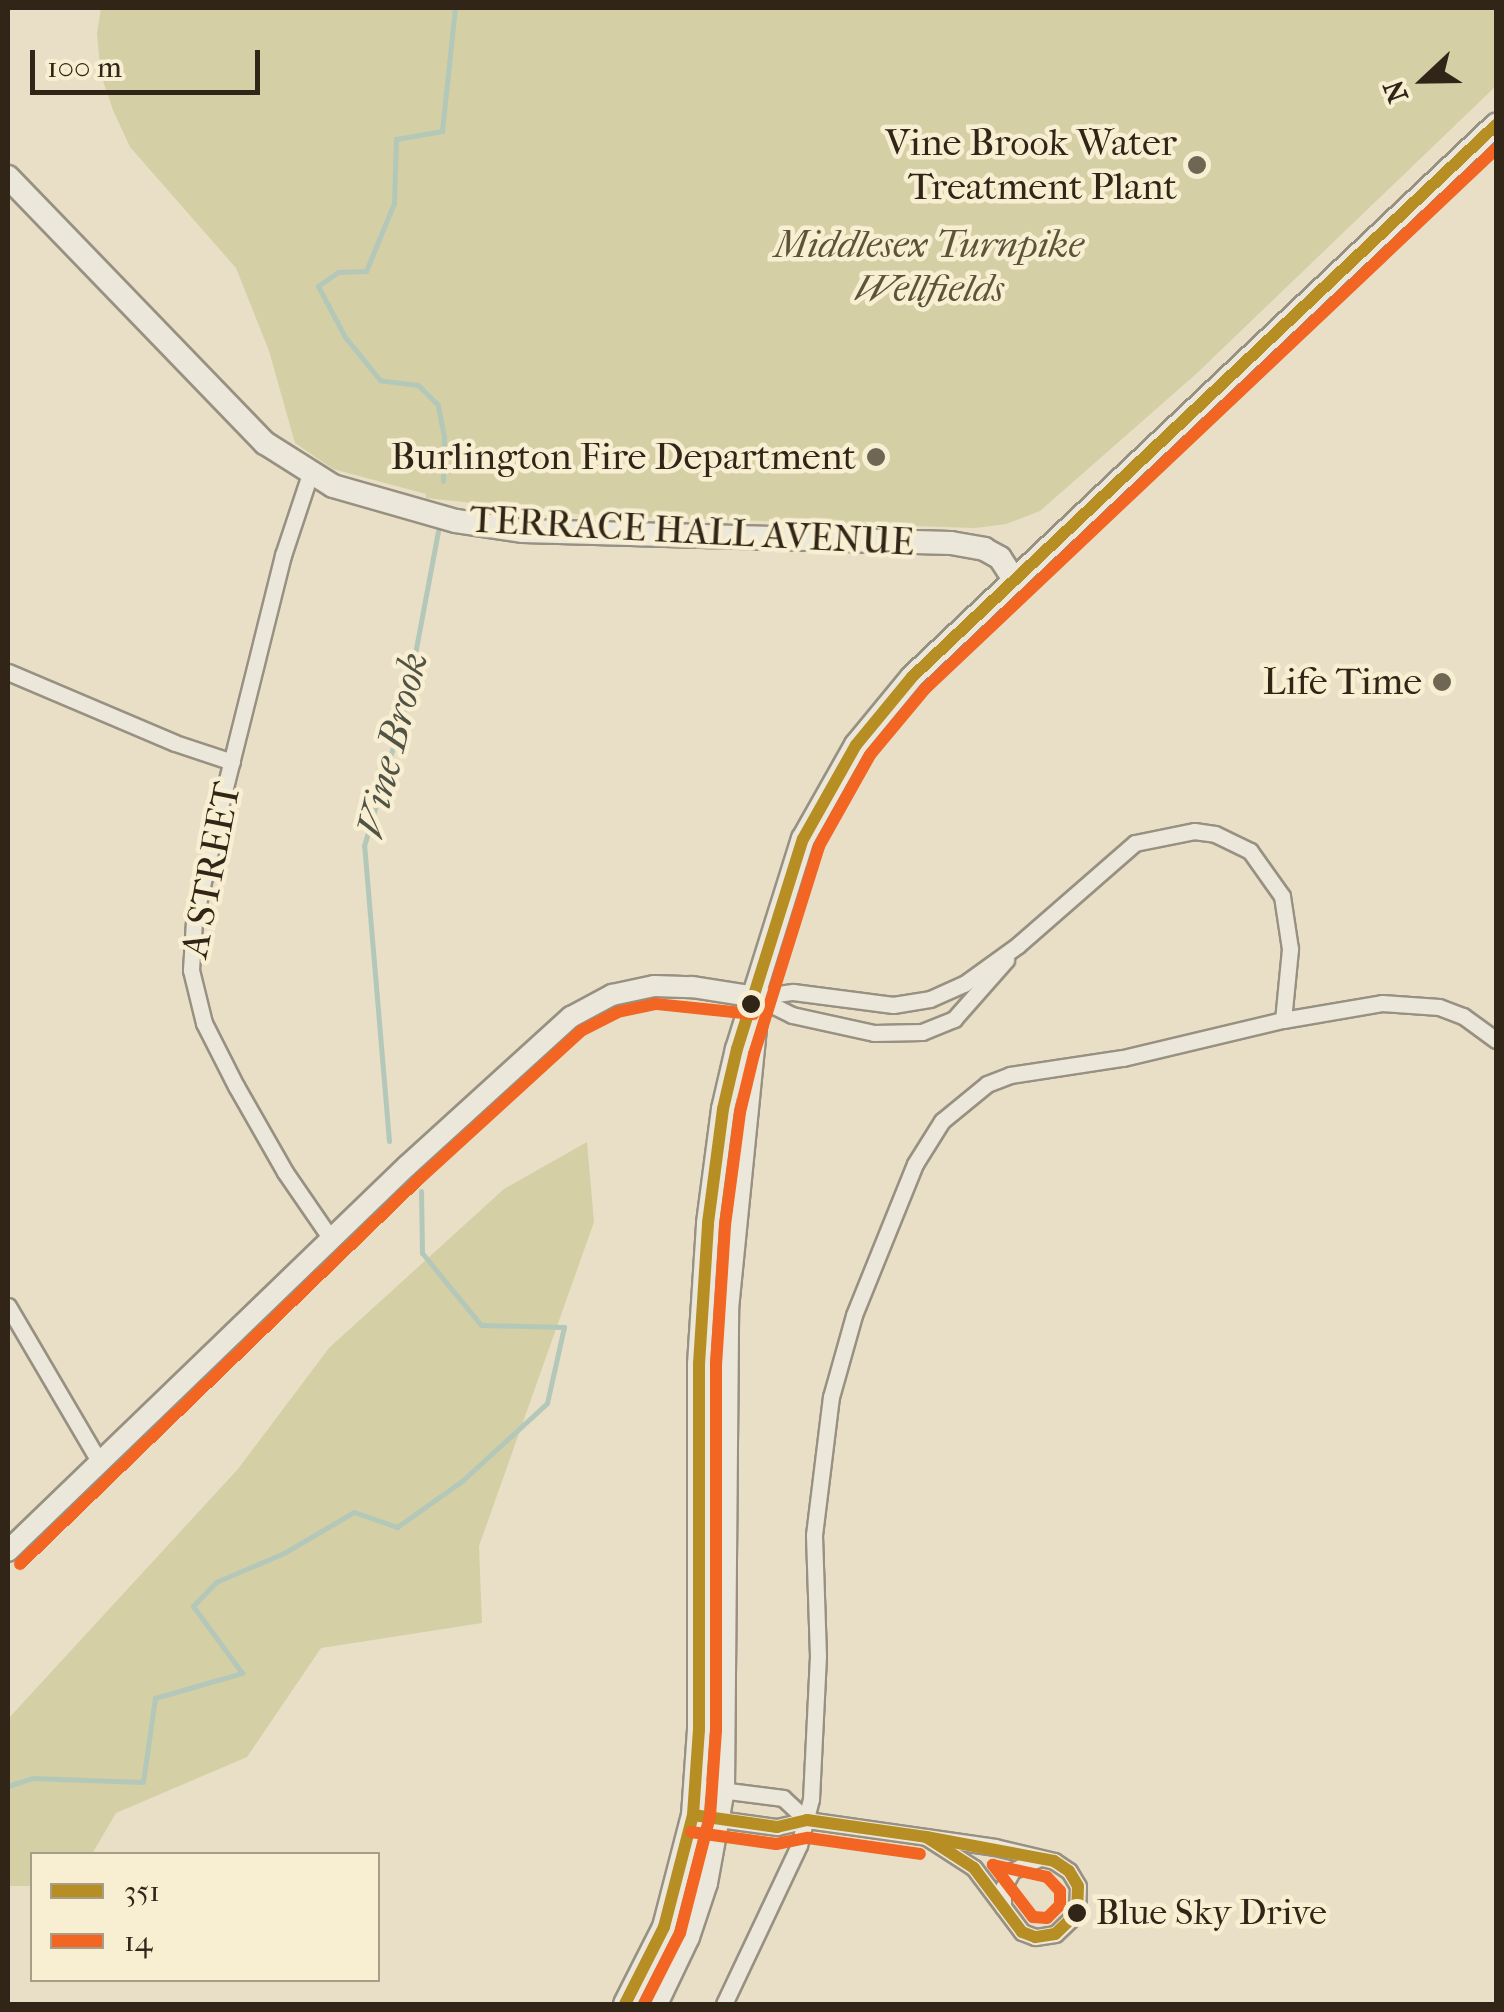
<!DOCTYPE html>
<html>
<head>
<meta charset="utf-8">
<style>
  body { margin:0 }
  #map { position:relative; width:1504px; height:2012px; overflow:hidden; background:#e8dfc6; font-family:"IM FELL French Canon",serif }
  div>[style] { position:absolute }
  .green>* { inset:0; background:#d4cfa5 }
  .stream>* { height:5px; margin:-2.5px; padding:0 2.5px; transform-origin:2.5px; border-radius:2.5px; background:#b4c8b9 }
  .roads { filter:drop-shadow(2px 0 #989182) drop-shadow(-2px 0 #989182) drop-shadow(0 2px #989182) drop-shadow(0 -2px #989182) }
  .minor>* { height:15px; margin:-7.5px; padding:0 7.5px; transform-origin:7.5px; border-radius:7.5px; background:#ebe7da }
  .tertiary>* { height:20px; margin:-10px; padding:0 10px; transform-origin:10px; border-radius:10px; background:#ebe7da }
  .secondary>* { height:22px; margin:-11px; padding:0 11px; transform-origin:11px; border-radius:11px; background:#ebe7da }
  .bus-1>* { height:12px; margin:-6px; padding:0 6px; transform-origin:6px; border-radius:6px; background:#b78e24 }
  .bus-2>* { height:12px; margin:-6px; padding:0 6px; transform-origin:6px; border-radius:6px; background:#f26522 }
  .dots>* { width:28px; height:28px; translate:-50% -50%; box-sizing:border-box; border:5px solid #f8eed2; border-radius:50% }
  span { translate:-50% -50%; white-space:nowrap; text-align:center; line-height:1.15; -webkit-text-stroke:9px #f8eed2; paint-order:stroke }
  .bus-label { font-size:36px; color:#302516 }
  .left { translate:0 -50%; text-align:left }
  .poi-label { font-size:38px; color:#302516 }
  .right { translate:-100% -50%; text-align:right }
  .park-label { font-size:38px; color:#5c5439; font-style:italic }
  .street-label { font-size:38px; color:#302516 }
  .water-label { font-size:40px; color:#515345; font-style:italic }
  .frame { position:absolute; inset:0; border:10px solid #302516; pointer-events:none }
  .legend { position:absolute; left:30px; top:1852px; width:350px; height:130px; box-sizing:border-box; background:#f8eed2; border:2px solid #a89e87; margin:0; padding:12px 18px; list-style:none; font-size:30px; color:#302516 }
  .legend li { display:flex; align-items:center; gap:20px; height:50px }
  .legend b { width:50px; border:2px solid #a89e87 }
  .north { position:absolute; left:1374px; top:30px; width:100px; height:100px; -webkit-text-stroke:8px #f8eed2; paint-order:stroke; rotate:248deg; font-size:28px; font-weight:700; line-height:40px; text-align:center; color:#302516 }
  .north::after { content:''; display:block; margin:auto; width:35px; height:45px; background:#302516; clip-path:polygon(50% 0,100% 100%,50% 72%,0 100%) }
  .scale { position:absolute; left:30px; top:50px; width:230px; height:45px; box-sizing:border-box; border:5px solid #302516; border-top:0; padding-left:12px; font-size:30px; line-height:35px; white-space:nowrap; color:#302516; -webkit-text-stroke:8px #f8eed2; paint-order:stroke }
</style>
</head>
<body>
<div id="map">
  <div class="green">
    <i style="clip-path:polygon(101px 8px,1496px 8px,1496px 86px,1196px 374px,1040px 511px,1006px 524px,975px 528px,586px 515px,426px 498px,426px 494px,333px 469px,295px 443px,269px 351px,236px 268px,130px 147px,113px 110px,101px 75px,97px 34px)"></i>
    <i style="clip-path:polygon(587px 1142px,594px 1222px,479px 1546px,482px 1623px,321px 1648px,247px 1757px,116px 1813px,92px 1854px,32px 1854px,32px 1886px,8px 1886px,8px 1719px,238px 1469px,329px 1348px,504px 1189px)"></i>
  </div>
  <div class="stream">
    <i style="left:443px;top:481px;width:44px;rotate:-88.7deg"></i>
    <i style="left:444px;top:437px;width:33px;rotate:-101deg"></i>
    <i style="left:438px;top:405px;width:28px;rotate:-135deg"></i>
    <i style="left:418px;top:385px;width:38px;rotate:-173deg"></i>
    <i style="left:380px;top:380px;width:55px;rotate:-129.1deg"></i>
    <i style="left:345px;top:337px;width:58px;rotate:-117.9deg"></i>
    <i style="left:318px;top:286px;width:24px;rotate:-35deg"></i>
    <i style="left:338px;top:272px;width:28px;rotate:-2deg"></i>
    <i style="left:366px;top:271px;width:74px;rotate:-67.6deg"></i>
    <i style="left:394px;top:203px;width:64px;rotate:-88.2deg"></i>
    <i style="left:396px;top:139px;width:47px;rotate:-9.9deg"></i>
    <i style="left:442px;top:131px;width:124px;rotate:-84deg"></i>
    <i style="left:389px;top:1141px;width:296px;rotate:-94.8deg"></i>
    <i style="left:364px;top:846px;width:150px;rotate:-73.7deg"></i>
    <i style="left:406px;top:702px;width:174px;rotate:-79.4deg"></i>
    <i style="left:8px;top:1786px;width:26px;rotate:-18deg"></i>
    <i style="left:33px;top:1778px;width:110px;rotate:2.1deg"></i>
    <i style="left:143px;top:1782px;width:85px;rotate:-81.9deg"></i>
    <i style="left:155px;top:1698px;width:91px;rotate:-16deg"></i>
    <i style="left:242px;top:1673px;width:83px;rotate:-126.2deg"></i>
    <i style="left:193px;top:1606px;width:33px;rotate:-46deg"></i>
    <i style="left:216px;top:1582px;width:74px;rotate:-23.1deg"></i>
    <i style="left:284px;top:1553px;width:81px;rotate:-30.4deg"></i>
    <i style="left:354px;top:1512px;width:46px;rotate:19.2deg"></i>
    <i style="left:397px;top:1527px;width:80px;rotate:-35.3deg"></i>
    <i style="left:462px;top:1481px;width:115px;rotate:-42.5deg"></i>
    <i style="left:547px;top:1403px;width:78px;rotate:-77.4deg"></i>
    <i style="left:564px;top:1327px;width:83px;rotate:-178.6deg"></i>
    <i style="left:481px;top:1325px;width:93px;rotate:-129.3deg"></i>
    <i style="left:422px;top:1253px;width:62px;rotate:-90.9deg"></i>
  </div>
  <div class="roads">
    <div class="minor">
      <i style="left:310px;top:474px;width:85px;rotate:108.4deg"></i>
      <i style="left:283px;top:555px;width:252px;rotate:104deg"></i>
      <i style="left:222px;top:799px;width:125px;rotate:102.9deg"></i>
      <i style="left:194px;top:921px;width:49px;rotate:93.5deg"></i>
      <i style="left:191px;top:970px;width:55px;rotate:76.2deg"></i>
      <i style="left:204px;top:1023px;width:71px;rotate:63.1deg"></i>
      <i style="left:236px;top:1086px;width:99px;rotate:60.3deg"></i>
      <i style="left:285px;top:1172px;width:81px;rotate:55.5deg"></i>
      <i style="left:8px;top:672px;width:181px;rotate:23deg"></i>
      <i style="left:175px;top:743px;width:60px;rotate:18.4deg"></i>
      <i style="left:756px;top:997px;width:37px;rotate:-8deg"></i>
      <i style="left:793px;top:992px;width:101px;rotate:7.4deg"></i>
      <i style="left:893px;top:1005px;width:37px;rotate:-9deg"></i>
      <i style="left:930px;top:999px;width:37px;rotate:-24deg"></i>
      <i style="left:964px;top:984px;width:67px;rotate:-35.8deg"></i>
      <i style="left:1018px;top:945px;width:155px;rotate:-41.1deg"></i>
      <i style="left:1135px;top:843px;width:60px;rotate:-11.5deg"></i>
      <i style="left:1194px;top:831px;width:21px;rotate:8deg"></i>
      <i style="left:1215px;top:834px;width:39px;rotate:26deg"></i>
      <i style="left:1250px;top:851px;width:55px;rotate:54.6deg"></i>
      <i style="left:1282px;top:896px;width:54px;rotate:81.4deg"></i>
      <i style="left:1290px;top:949px;width:71px;rotate:95.6deg"></i>
      <i style="left:756px;top:997px;width:40px;rotate:26.6deg"></i>
      <i style="left:792px;top:1015px;width:84px;rotate:12.4deg"></i>
      <i style="left:874px;top:1033px;width:48px;rotate:-1.2deg"></i>
      <i style="left:922px;top:1032px;width:35px;rotate:-22deg"></i>
      <i style="left:954px;top:1019px;width:79px;rotate:-48.6deg"></i>
      <i style="left:8px;top:1306px;width:182px;rotate:59.6deg"></i>
      <i style="left:697px;top:1787px;width:87px;rotate:7.3deg"></i>
      <i style="left:783px;top:1798px;width:33px;rotate:43deg"></i>
      <i style="left:711px;top:1818px;width:67px;rotate:7.8deg"></i>
      <i style="left:777px;top:1827px;width:31px;rotate:-13deg"></i>
      <i style="left:807px;top:1820px;width:120px;rotate:8.1deg"></i>
      <i style="left:926px;top:1837px;width:70px;rotate:8.2deg"></i>
      <i style="left:995px;top:1847px;width:61px;rotate:13.3deg"></i>
      <i style="left:1054px;top:1861px;width:18px;rotate:34deg"></i>
      <i style="left:1069px;top:1871px;width:17px;rotate:59deg"></i>
      <i style="left:1078px;top:1886px;width:27px;rotate:92deg"></i>
      <i style="left:1077px;top:1913px;width:30px;rotate:136deg"></i>
      <i style="left:1055px;top:1934px;width:20px;rotate:171deg"></i>
      <i style="left:1035px;top:1937px;width:14px;rotate:-159deg"></i>
      <i style="left:1022px;top:1932px;width:80px;rotate:-126.9deg"></i>
      <i style="left:974px;top:1868px;width:57px;rotate:-147.1deg"></i>
      <i style="left:1003px;top:1907px;width:19px;rotate:-90deg"></i>
      <i style="left:1003px;top:1888px;width:19px;rotate:-62deg"></i>
      <i style="left:1012px;top:1871px;width:29px;rotate:-25deg"></i>
      <i style="left:724px;top:2004px;width:176px;rotate:-64.7deg"></i>
      <i style="left:799px;top:1845px;width:48px;rotate:-75.4deg"></i>
      <i style="left:811px;top:1799px;width:143px;rotate:-87.2deg"></i>
      <i style="left:818px;top:1656px;width:121px;rotate:-91.9deg"></i>
      <i style="left:814px;top:1535px;width:139px;rotate:-83deg"></i>
      <i style="left:831px;top:1397px;width:85px;rotate:-74.3deg"></i>
      <i style="left:854px;top:1315px;width:163px;rotate:-68deg"></i>
      <i style="left:915px;top:1164px;width:51px;rotate:-57.9deg"></i>
      <i style="left:942px;top:1121px;width:58px;rotate:-39.4deg"></i>
      <i style="left:987px;top:1084px;width:25px;rotate:-21deg"></i>
      <i style="left:1010px;top:1075px;width:114px;rotate:-8.6deg"></i>
      <i style="left:1123px;top:1058px;width:164px;rotate:-13.4deg"></i>
      <i style="left:1283px;top:1020px;width:100px;rotate:-9.7deg"></i>
      <i style="left:1382px;top:1003px;width:57px;rotate:4deg"></i>
      <i style="left:1439px;top:1007px;width:26px;rotate:21deg"></i>
      <i style="left:1463px;top:1016px;width:41px;rotate:36deg"></i>
    </div>
    <div class="tertiary">
      <i style="left:8px;top:1551px;width:554px;rotate:-43.98deg"></i>
      <i style="left:407px;top:1166px;width:222px;rotate:-42.3deg"></i>
      <i style="left:571px;top:1017px;width:47px;rotate:-28.2deg"></i>
      <i style="left:612px;top:995px;width:43px;rotate:-12.1deg"></i>
      <i style="left:654px;top:986px;width:38px;rotate:2deg"></i>
      <i style="left:692px;top:987px;width:65px;rotate:8.9deg"></i>
    </div>
    <div class="secondary">
      <i style="left:8px;top:177px;width:370px;rotate:46deg"></i>
      <i style="left:265px;top:443px;width:80px;rotate:32.3deg"></i>
      <i style="left:333px;top:486px;width:128px;rotate:15.9deg"></i>
      <i style="left:456px;top:521px;width:68px;rotate:8.5deg"></i>
      <i style="left:523px;top:531px;width:428px;rotate:1.6deg"></i>
      <i style="left:951px;top:543px;width:34px;rotate:10deg"></i>
      <i style="left:984px;top:549px;width:18px;rotate:29deg"></i>
      <i style="left:1000px;top:558px;width:24px;rotate:57deg"></i>
      <i style="left:625px;top:2004px;width:86px;rotate:-63.1deg"></i>
      <i style="left:664px;top:1927px;width:116px;rotate:-75.5deg"></i>
      <i style="left:693px;top:1815px;width:85px;rotate:-86deg"></i>
      <i style="left:699px;top:1730px;width:366px;rotate:-90deg"></i>
      <i style="left:699px;top:1364px;width:141px;rotate:-86.3deg"></i>
      <i style="left:708px;top:1223px;width:115px;rotate:-82.5deg"></i>
      <i style="left:723px;top:1109px;width:62px;rotate:-76.9deg"></i>
      <i style="left:737px;top:1049px;width:220px;rotate:-72.6deg"></i>
      <i style="left:803px;top:839px;width:108px;rotate:-60.6deg"></i>
      <i style="left:856px;top:745px;width:88px;rotate:-50.5deg"></i>
      <i style="left:912px;top:677px;width:804px;rotate:-43.39deg"></i>
      <i style="left:656px;top:2004px;width:74px;rotate:-64.5deg"></i>
      <i style="left:688px;top:1937px;width:57px;rotate:-71.6deg"></i>
      <i style="left:706px;top:1883px;width:96px;rotate:-79.7deg"></i>
      <i style="left:723px;top:1789px;width:480px;rotate:-89.5deg"></i>
      <i style="left:727px;top:1309px;width:289px;rotate:-84.3deg"></i>
    </div>
  </div>
  <div class="bus-1">
    <i style="left:693px;top:1815px;width:85px;rotate:8.1deg"></i>
    <i style="left:777px;top:1827px;width:31px;rotate:-13deg"></i>
    <i style="left:807px;top:1820px;width:120px;rotate:8.1deg"></i>
    <i style="left:926px;top:1837px;width:130px;rotate:10.6deg"></i>
    <i style="left:1054px;top:1861px;width:18px;rotate:34deg"></i>
    <i style="left:1069px;top:1871px;width:17px;rotate:59deg"></i>
    <i style="left:1078px;top:1886px;width:27px;rotate:92deg"></i>
    <i style="left:1077px;top:1913px;width:30px;rotate:136deg"></i>
    <i style="left:1055px;top:1934px;width:20px;rotate:171deg"></i>
    <i style="left:1035px;top:1937px;width:14px;rotate:-159deg"></i>
    <i style="left:1022px;top:1932px;width:80px;rotate:-126.9deg"></i>
    <i style="left:974px;top:1868px;width:57px;rotate:-147.1deg"></i>
    <i style="left:625px;top:2004px;width:86px;rotate:-63.1deg"></i>
    <i style="left:664px;top:1927px;width:116px;rotate:-75.5deg"></i>
    <i style="left:693px;top:1815px;width:85px;rotate:-86deg"></i>
    <i style="left:699px;top:1730px;width:366px;rotate:-90deg"></i>
    <i style="left:699px;top:1364px;width:141px;rotate:-86.3deg"></i>
    <i style="left:708px;top:1223px;width:115px;rotate:-82.5deg"></i>
    <i style="left:723px;top:1109px;width:62px;rotate:-76.9deg"></i>
    <i style="left:737px;top:1049px;width:220px;rotate:-72.6deg"></i>
    <i style="left:803px;top:839px;width:108px;rotate:-60.6deg"></i>
    <i style="left:856px;top:745px;width:88px;rotate:-50.5deg"></i>
    <i style="left:912px;top:677px;width:804px;rotate:-43.39deg"></i>
  </div>
  <div class="bus-2">
    <i style="left:20px;top:1564px;width:554px;rotate:-43.98deg"></i>
    <i style="left:419px;top:1179px;width:219px;rotate:-42.4deg"></i>
    <i style="left:581px;top:1031px;width:42px;rotate:-27.2deg"></i>
    <i style="left:618px;top:1012px;width:39px;rotate:-12deg"></i>
    <i style="left:656px;top:1004px;width:98px;rotate:5.9deg"></i>
    <i style="left:691px;top:1832px;width:86px;rotate:8deg"></i>
    <i style="left:776px;top:1844px;width:33px;rotate:-11deg"></i>
    <i style="left:808px;top:1838px;width:113px;rotate:8.1deg"></i>
    <i style="left:993px;top:1865px;width:55px;rotate:12.5deg"></i>
    <i style="left:1047px;top:1877px;width:19px;rotate:47deg"></i>
    <i style="left:1060px;top:1891px;width:14px;rotate:90deg"></i>
    <i style="left:1060px;top:1905px;width:18px;rotate:135deg"></i>
    <i style="left:1047px;top:1918px;width:14px;rotate:-176deg"></i>
    <i style="left:1033px;top:1917px;width:66px;rotate:-127.6deg"></i>
    <i style="left:644px;top:2004px;width:80px;rotate:-63.1deg"></i>
    <i style="left:680px;top:1933px;width:121px;rotate:-75.6deg"></i>
    <i style="left:710px;top:1816px;width:86px;rotate:-86deg"></i>
    <i style="left:716px;top:1730px;width:365px;rotate:-90deg"></i>
    <i style="left:716px;top:1365px;width:140px;rotate:-86.3deg"></i>
    <i style="left:725px;top:1225px;width:114px;rotate:-82.4deg"></i>
    <i style="left:740px;top:1112px;width:60px;rotate:-76.4deg"></i>
    <i style="left:754px;top:1054px;width:218px;rotate:-72.6deg"></i>
    <i style="left:819px;top:846px;width:104px;rotate:-60.7deg"></i>
    <i style="left:870px;top:755px;width:86px;rotate:-50.2deg"></i>
    <i style="left:925px;top:689px;width:786px;rotate:-43.4deg"></i>
  </div>
  <div class="dots">
    <i style="left:1197px;top:165px;background:#706654"></i>
    <i style="left:876px;top:457px;background:#706654"></i>
    <i style="left:1442px;top:682px;background:#706654"></i>
    <i style="left:751px;top:1004px;background:#302516"></i>
    <i style="left:1077px;top:1913px;background:#302516"></i>
  </div>
  <div class="bus-label">
    <span class="left" style="left:1096px;top:1913px">Blue Sky Drive</span>
  </div>
  <div class="poi-label">
    <span class="right" style="left:1177px;top:165px">Vine Brook Water<br>Treatment Plant</span>
    <span class="right" style="left:856px;top:457px">Burlington Fire Department</span>
    <span class="right" style="left:1422px;top:682px">Life Time</span>
  </div>
  <div class="park-label">
    <span style="left:929px;top:267px">Middlesex Turnpike<br>Wellfields</span>
  </div>
  <div class="street-label">
    <span style="left:692px;top:531px;rotate:3deg">TERRACE HALL AVENUE</span>
    <span style="left:211px;top:870px;rotate:-79deg">A STREET</span>
  </div>
  <div class="water-label">
    <span style="left:392px;top:745px;rotate:-76deg">Vine Brook</span>
  </div>
  <div class="frame"></div>
  <ul class="legend">
  <li><b style="height:12px;background:#b78e24"></b>351</li>
  <li><b style="height:12px;background:#f26522"></b>14</li>
  </ul>
  <div class="north">N</div>
  <div class="scale">100 m</div>
</div>
</body>
</html>
